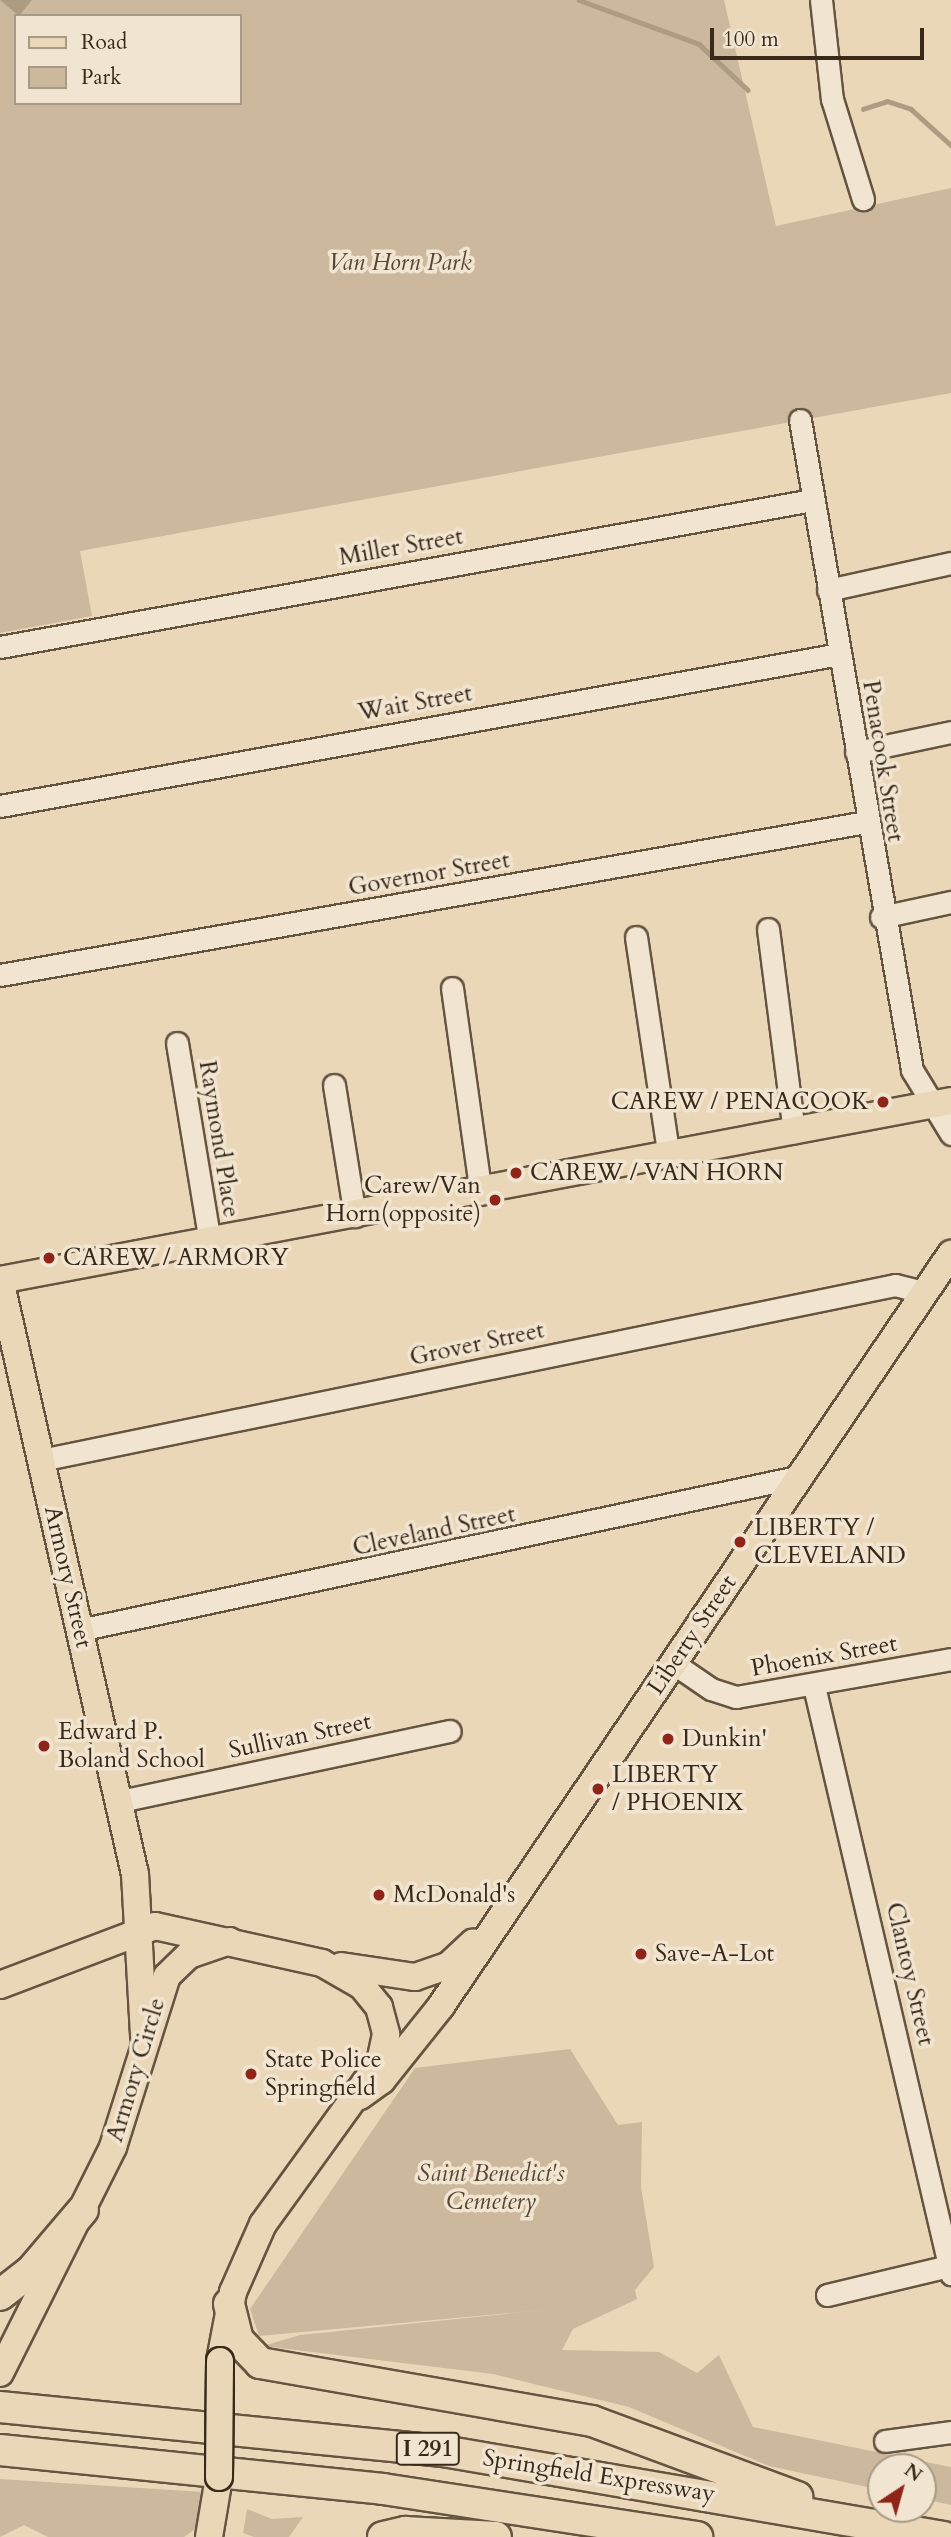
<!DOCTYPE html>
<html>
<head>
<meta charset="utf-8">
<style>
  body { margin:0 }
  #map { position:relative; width:951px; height:2537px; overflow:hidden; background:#ead7b8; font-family:Cardo,serif }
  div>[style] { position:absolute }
  .green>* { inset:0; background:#ccb99d }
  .water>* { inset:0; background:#ae9c82 }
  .stream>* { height:4.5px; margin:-2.25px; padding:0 2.25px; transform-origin:2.25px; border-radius:2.25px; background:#ae9c82 }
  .roads { filter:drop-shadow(2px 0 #655440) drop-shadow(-2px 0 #655440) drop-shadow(0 2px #655440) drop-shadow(0 -2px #655440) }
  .minor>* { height:21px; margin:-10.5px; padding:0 10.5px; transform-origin:10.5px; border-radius:10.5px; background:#f1e5d1 }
  .major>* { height:26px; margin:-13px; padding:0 13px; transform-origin:13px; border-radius:13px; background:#ead7b8 }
  .highway>* { height:30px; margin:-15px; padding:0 15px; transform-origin:15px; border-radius:15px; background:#ead7b8 }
  .bridges { filter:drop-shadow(2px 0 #392918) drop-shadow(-2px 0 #392918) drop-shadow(0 2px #392918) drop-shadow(0 -2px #392918) }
  .major-bridge>* { height:26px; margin:-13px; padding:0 13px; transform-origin:13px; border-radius:13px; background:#ead7b8 }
  .dots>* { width:19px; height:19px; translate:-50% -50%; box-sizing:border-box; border:4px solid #f1e5d1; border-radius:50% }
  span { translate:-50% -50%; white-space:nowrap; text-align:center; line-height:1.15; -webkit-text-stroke:7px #f1e5d1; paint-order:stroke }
  .shield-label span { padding:2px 5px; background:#f1e5d1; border:2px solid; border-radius:5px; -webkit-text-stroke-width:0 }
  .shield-label { font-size:23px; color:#392918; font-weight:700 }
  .park-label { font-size:24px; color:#564633; font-style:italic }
  .street-label { font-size:24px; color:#392918 }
  .poi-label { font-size:24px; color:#392918 }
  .right { translate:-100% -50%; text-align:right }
  .left { translate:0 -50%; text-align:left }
  .legend { position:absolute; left:14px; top:14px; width:228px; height:91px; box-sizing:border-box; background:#f1e5d1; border:2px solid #a79a87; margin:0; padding:9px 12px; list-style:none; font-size:21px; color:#392918 }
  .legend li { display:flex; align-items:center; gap:14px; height:35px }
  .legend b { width:35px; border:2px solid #a79a87 }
  .north { position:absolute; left:867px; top:2453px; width:70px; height:70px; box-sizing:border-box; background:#f1e5d1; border:2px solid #a79a87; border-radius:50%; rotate:36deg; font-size:19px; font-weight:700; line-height:28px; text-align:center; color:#392918 }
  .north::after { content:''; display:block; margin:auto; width:24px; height:32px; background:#8f2418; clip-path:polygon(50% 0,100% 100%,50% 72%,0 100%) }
  .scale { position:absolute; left:710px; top:28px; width:214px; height:32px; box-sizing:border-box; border:4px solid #392918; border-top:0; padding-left:9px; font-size:21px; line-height:24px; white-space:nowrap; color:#392918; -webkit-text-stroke:5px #f1e5d1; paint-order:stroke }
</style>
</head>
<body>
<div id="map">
  <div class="green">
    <i style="clip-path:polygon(evenodd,0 0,724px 0,776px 226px,951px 188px,951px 393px,80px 551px,92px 616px,0 633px,0 0,16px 16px,240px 16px,240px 103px,16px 103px,16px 16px)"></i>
    <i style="clip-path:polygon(570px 2049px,618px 2125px,642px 2122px,641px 2187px,654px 2267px,635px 2290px,637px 2299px,573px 2329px,562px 2350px,659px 2352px,697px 2373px,719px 2355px,753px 2427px,951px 2467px,951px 2505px,923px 2499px,923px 2467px,881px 2467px,881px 2490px,769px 2466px,629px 2407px,493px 2374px,263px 2346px,300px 2335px,553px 2309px,259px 2336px,250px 2309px,415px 2068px)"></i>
    <i style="clip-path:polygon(0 2479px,203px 2492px,205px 2522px,184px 2537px,48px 2537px,24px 2525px,0 2537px)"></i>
    <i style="clip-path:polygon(247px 2509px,272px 2519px,303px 2517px,289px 2537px,254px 2537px,243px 2533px)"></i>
  </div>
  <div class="water">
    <i style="clip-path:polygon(0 0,32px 0,19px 16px)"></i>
  </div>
  <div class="stream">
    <i style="left:579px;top:0;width:128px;rotate:20.1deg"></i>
    <i style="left:699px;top:44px;width:67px;rotate:43.2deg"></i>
    <i style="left:863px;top:109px;width:25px;rotate:-18deg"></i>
    <i style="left:887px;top:101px;width:25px;rotate:18deg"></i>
    <i style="left:911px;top:109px;width:54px;rotate:42deg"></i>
  </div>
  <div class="roads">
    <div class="minor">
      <i style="left:821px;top:0;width:100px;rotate:83.7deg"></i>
      <i style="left:832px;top:99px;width:105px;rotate:72.8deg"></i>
      <i style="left:800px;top:420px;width:660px;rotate:80.22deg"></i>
      <i style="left:912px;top:1070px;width:75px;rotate:58.6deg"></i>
      <i style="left:828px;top:590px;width:126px;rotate:-12.4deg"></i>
      <i style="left:0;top:647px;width:825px;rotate:-10.26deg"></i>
      <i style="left:856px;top:752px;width:97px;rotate:-11.9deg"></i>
      <i style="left:0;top:806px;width:854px;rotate:-10.26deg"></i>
      <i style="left:881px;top:917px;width:72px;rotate:-12.1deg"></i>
      <i style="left:768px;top:929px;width:205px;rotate:82.7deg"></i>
      <i style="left:636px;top:937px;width:222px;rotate:81.5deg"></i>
      <i style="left:0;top:975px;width:879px;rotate:-10.02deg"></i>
      <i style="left:452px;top:988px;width:208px;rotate:82deg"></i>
      <i style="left:177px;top:1043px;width:203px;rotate:80.6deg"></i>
      <i style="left:334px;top:1085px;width:133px;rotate:80.9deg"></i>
      <i style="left:41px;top:1460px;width:872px;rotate:-11.58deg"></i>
      <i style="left:895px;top:1285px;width:30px;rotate:14deg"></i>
      <i style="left:79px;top:1630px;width:734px;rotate:-12.03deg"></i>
      <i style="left:673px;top:1663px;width:46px;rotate:34.4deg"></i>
      <i style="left:711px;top:1689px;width:26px;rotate:18deg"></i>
      <i style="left:736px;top:1697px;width:218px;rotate:-10deg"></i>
      <i style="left:814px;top:1686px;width:604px;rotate:76.88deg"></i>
      <i style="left:120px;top:1801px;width:337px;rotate:-12deg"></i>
      <i style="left:827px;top:2295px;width:125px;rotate:-13.4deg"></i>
      <i style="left:885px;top:2441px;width:67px;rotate:-7.8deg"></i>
    </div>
    <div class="major">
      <i style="left:0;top:1280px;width:968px;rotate:-10.66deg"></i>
      <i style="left:0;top:1280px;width:609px;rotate:77.2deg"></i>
      <i style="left:135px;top:1874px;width:162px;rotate:86.8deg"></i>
      <i style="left:341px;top:1966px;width:75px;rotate:8.5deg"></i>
      <i style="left:415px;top:1977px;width:36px;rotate:-19deg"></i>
      <i style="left:449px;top:1965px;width:33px;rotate:-43deg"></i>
      <i style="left:0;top:1985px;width:166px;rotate:-20.8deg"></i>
      <i style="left:155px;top:1926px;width:171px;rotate:12.5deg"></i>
      <i style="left:322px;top:1963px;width:46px;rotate:29.9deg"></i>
      <i style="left:362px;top:1986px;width:27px;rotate:51deg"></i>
      <i style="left:379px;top:2007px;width:28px;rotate:75deg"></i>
      <i style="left:386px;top:2034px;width:29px;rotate:102deg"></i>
      <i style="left:380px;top:2062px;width:200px;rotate:125.8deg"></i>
      <i style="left:263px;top:2224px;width:74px;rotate:113.8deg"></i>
      <i style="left:233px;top:2292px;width:70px;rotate:100.7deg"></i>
      <i style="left:360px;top:2096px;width:27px;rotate:-36deg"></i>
      <i style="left:382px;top:2080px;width:95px;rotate:-51.4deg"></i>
      <i style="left:441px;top:2006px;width:909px;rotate:-55.86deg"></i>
      <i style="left:0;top:2373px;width:253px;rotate:-63.4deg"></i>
      <i style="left:113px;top:2147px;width:179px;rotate:-72.5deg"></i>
      <i style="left:167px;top:1976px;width:30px;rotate:-44deg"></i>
      <i style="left:189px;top:1955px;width:43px;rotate:-18.9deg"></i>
      <i style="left:209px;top:2537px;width:61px;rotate:-80.5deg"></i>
    </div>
    <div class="highway">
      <i style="left:0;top:2295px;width:39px;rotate:-38deg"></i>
      <i style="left:31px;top:2271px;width:80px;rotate:-49.6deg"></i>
      <i style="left:229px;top:2304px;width:37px;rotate:76deg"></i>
      <i style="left:238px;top:2340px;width:32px;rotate:46deg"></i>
      <i style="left:260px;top:2363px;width:337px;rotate:9.9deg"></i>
      <i style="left:592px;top:2421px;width:219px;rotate:20.3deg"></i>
      <i style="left:0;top:2407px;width:445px;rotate:5.7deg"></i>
      <i style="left:443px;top:2451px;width:508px;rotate:9.74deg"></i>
      <i style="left:0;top:2450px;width:385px;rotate:5.8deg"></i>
      <i style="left:383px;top:2489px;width:318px;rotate:8.7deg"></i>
      <i style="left:383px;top:2537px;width:23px;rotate:-13deg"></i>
      <i style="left:405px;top:2532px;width:91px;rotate:3.1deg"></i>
    </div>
  </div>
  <div class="bridges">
    <div class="major-bridge">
      <i style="left:219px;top:2477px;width:116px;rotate:-89.5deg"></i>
    </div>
  </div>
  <div class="dots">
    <i style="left:883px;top:1102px;background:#8f2418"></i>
    <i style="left:516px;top:1173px;background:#8f2418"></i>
    <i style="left:495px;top:1200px;background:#8f2418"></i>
    <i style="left:49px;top:1258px;background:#8f2418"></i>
    <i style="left:740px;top:1542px;background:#8f2418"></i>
    <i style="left:668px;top:1739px;background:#8f2418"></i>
    <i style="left:44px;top:1746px;background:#8f2418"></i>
    <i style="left:598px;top:1789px;background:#8f2418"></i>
    <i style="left:379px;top:1895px;background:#8f2418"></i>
    <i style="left:641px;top:1954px;background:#8f2418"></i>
    <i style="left:251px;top:2074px;background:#8f2418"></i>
  </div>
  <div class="shield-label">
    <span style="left:428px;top:2449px">I 291</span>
  </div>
  <div class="park-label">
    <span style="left:400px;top:263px">Van Horn Park</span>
    <span style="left:491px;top:2188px">Saint Benedict's<br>Cemetery</span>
  </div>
  <div class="street-label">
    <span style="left:401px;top:547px;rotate:-10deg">Miller Street</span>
    <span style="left:415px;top:703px;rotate:-10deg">Wait Street</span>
    <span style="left:883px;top:761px;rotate:81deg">Penacook Street</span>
    <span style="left:429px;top:874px;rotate:-10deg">Governor Street</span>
    <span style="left:219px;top:1139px;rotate:81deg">Raymond Place</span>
    <span style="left:477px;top:1344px;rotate:-12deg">Grover Street</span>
    <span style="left:434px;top:1531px;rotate:-12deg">Cleveland Street</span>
    <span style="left:68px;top:1577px;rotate:77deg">Armory Street</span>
    <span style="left:692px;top:1635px;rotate:-56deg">Liberty Street</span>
    <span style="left:824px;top:1656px;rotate:-10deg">Phoenix Street</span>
    <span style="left:300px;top:1736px;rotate:-12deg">Sullivan Street</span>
    <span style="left:910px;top:1974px;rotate:77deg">Clantoy Street</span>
    <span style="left:136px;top:2070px;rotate:-73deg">Armory Circle</span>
    <span style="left:599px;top:2476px;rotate:9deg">Springfield Expressway</span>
  </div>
  <div class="poi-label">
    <span class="right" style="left:869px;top:1102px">CAREW / PENACOOK</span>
    <span class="left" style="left:530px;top:1173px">CAREW / VAN HORN</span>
    <span class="right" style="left:481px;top:1200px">Carew/Van<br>Horn(opposite)</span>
    <span class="left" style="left:63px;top:1258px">CAREW / ARMORY</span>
    <span class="left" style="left:754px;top:1542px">LIBERTY /<br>CLEVELAND</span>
    <span class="left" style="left:58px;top:1746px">Edward P.<br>Boland School</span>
    <span class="left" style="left:682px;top:1739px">Dunkin'</span>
    <span class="left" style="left:612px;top:1789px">LIBERTY<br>/ PHOENIX</span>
    <span class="left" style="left:393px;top:1895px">McDonald's</span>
    <span class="left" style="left:655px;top:1954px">Save-A-Lot</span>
    <span class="left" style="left:265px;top:2074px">State Police<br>Springfield</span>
  </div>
  <ul class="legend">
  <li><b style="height:9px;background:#ead7b8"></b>Road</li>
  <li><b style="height:19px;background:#ccb99d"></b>Park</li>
  </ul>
  <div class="north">N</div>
  <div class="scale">100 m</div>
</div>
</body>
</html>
